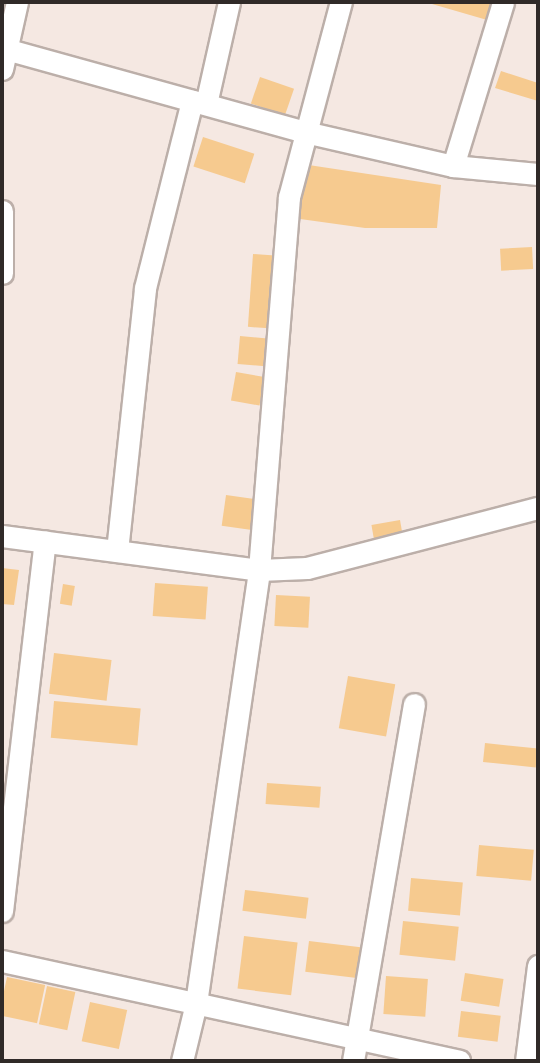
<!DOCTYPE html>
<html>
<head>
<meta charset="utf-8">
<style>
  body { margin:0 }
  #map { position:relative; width:540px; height:1063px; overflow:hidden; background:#f5e8e2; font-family:Manrope,sans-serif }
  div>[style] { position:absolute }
  .building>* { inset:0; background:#f6ca8f; transform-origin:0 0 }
  .roads { filter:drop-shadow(2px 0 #bcafa9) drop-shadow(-2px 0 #bcafa9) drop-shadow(0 2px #bcafa9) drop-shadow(0 -2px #bcafa9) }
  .minor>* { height:21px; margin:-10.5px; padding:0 10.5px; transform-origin:10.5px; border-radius:10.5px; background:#fff }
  span { translate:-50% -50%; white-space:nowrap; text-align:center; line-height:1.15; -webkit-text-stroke:5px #f5e8e2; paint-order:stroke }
  .frame { position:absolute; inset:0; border:4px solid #302a28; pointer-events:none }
</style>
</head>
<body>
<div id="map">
  <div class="building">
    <i style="clip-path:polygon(433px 2px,495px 2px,494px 22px,432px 4px)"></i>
    <i style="clip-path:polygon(501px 71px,538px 83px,538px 101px,495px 88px)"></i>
    <i style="left:260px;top:77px;width:36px;height:28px;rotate:19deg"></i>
    <i style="left:203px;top:137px;width:54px;height:31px;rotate:18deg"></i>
    <i style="clip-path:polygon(302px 164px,441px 185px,437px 228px,365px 228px,293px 218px)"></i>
    <i style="left:532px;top:247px;width:22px;height:32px;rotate:87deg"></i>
    <i style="left:253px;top:254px;width:29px;height:73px;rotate:4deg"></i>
    <i style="left:240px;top:336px;width:33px;height:28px;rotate:5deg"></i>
    <i style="left:236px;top:372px;width:29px;height:29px;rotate:10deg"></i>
    <i style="left:226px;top:495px;width:34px;height:31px;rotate:8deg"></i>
    <i style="left:400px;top:520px;width:17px;height:29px;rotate:80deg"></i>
    <i style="clip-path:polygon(2px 568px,19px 570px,14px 605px,2px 604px)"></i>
    <i style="left:155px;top:583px;width:53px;height:33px;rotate:4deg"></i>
    <i style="left:63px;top:584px;width:12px;height:20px;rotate:9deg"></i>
    <i style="left:276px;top:595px;width:34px;height:31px;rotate:3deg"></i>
    <i style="left:54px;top:653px;width:58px;height:41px;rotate:7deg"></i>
    <i style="left:348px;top:676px;width:48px;height:53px;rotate:10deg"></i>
    <i style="left:54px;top:701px;width:87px;height:37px;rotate:5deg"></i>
    <i style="left:485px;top:743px;width:53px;height:19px;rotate:6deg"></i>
    <i style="left:267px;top:783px;width:54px;height:21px;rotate:4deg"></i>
    <i style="left:479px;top:845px;width:55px;height:31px;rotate:5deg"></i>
    <i style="left:411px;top:878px;width:52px;height:33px;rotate:5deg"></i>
    <i style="left:245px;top:890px;width:64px;height:21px;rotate:7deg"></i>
    <i style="left:403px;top:921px;width:56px;height:34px;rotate:6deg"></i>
    <i style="left:244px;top:936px;width:54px;height:53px;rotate:7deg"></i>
    <i style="left:309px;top:941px;width:54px;height:31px;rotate:7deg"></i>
    <i style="left:465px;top:973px;width:39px;height:28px;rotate:9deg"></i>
    <i style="left:386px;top:976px;width:42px;height:38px;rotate:4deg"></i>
    <i style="left:7px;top:977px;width:39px;height:39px;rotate:12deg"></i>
    <i style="left:47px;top:986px;width:29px;height:39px;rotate:12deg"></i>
    <i style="left:90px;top:1002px;width:38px;height:40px;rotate:12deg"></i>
    <i style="left:461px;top:1011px;width:40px;height:26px;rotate:7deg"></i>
  </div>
  <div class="roads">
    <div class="minor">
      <i style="left:2px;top:48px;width:314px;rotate:15.5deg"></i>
      <i style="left:305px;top:132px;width:152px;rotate:12.9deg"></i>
      <i style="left:453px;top:166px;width:85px;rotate:5.4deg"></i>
      <i style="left:2px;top:69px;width:69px;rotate:-77.4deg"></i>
      <i style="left:206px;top:104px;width:105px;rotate:-77.3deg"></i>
      <i style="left:453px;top:166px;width:171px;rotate:-73deg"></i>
      <i style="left:2px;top:211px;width:62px;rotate:90deg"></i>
      <i style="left:2px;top:536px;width:259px;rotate:7.5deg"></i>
      <i style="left:259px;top:570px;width:48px;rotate:-2.4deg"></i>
      <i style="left:307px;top:568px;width:239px;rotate:-14.6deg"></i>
      <i style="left:117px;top:551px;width:264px;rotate:-83.9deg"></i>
      <i style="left:145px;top:288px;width:193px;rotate:-75.9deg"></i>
      <i style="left:2px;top:911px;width:372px;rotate:-83.4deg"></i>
      <i style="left:2px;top:961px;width:468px;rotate:12.3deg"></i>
      <i style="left:182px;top:1061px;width:60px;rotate:-76.4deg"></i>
      <i style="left:196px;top:1003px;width:438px;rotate:-81.7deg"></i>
      <i style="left:259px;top:570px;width:374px;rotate:-85.4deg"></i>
      <i style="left:289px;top:197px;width:202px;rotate:-75.1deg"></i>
      <i style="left:353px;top:1061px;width:362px;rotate:-80.3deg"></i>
      <i style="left:526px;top:1061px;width:96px;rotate:-82.8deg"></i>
    </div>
  </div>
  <div class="frame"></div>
</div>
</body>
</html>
